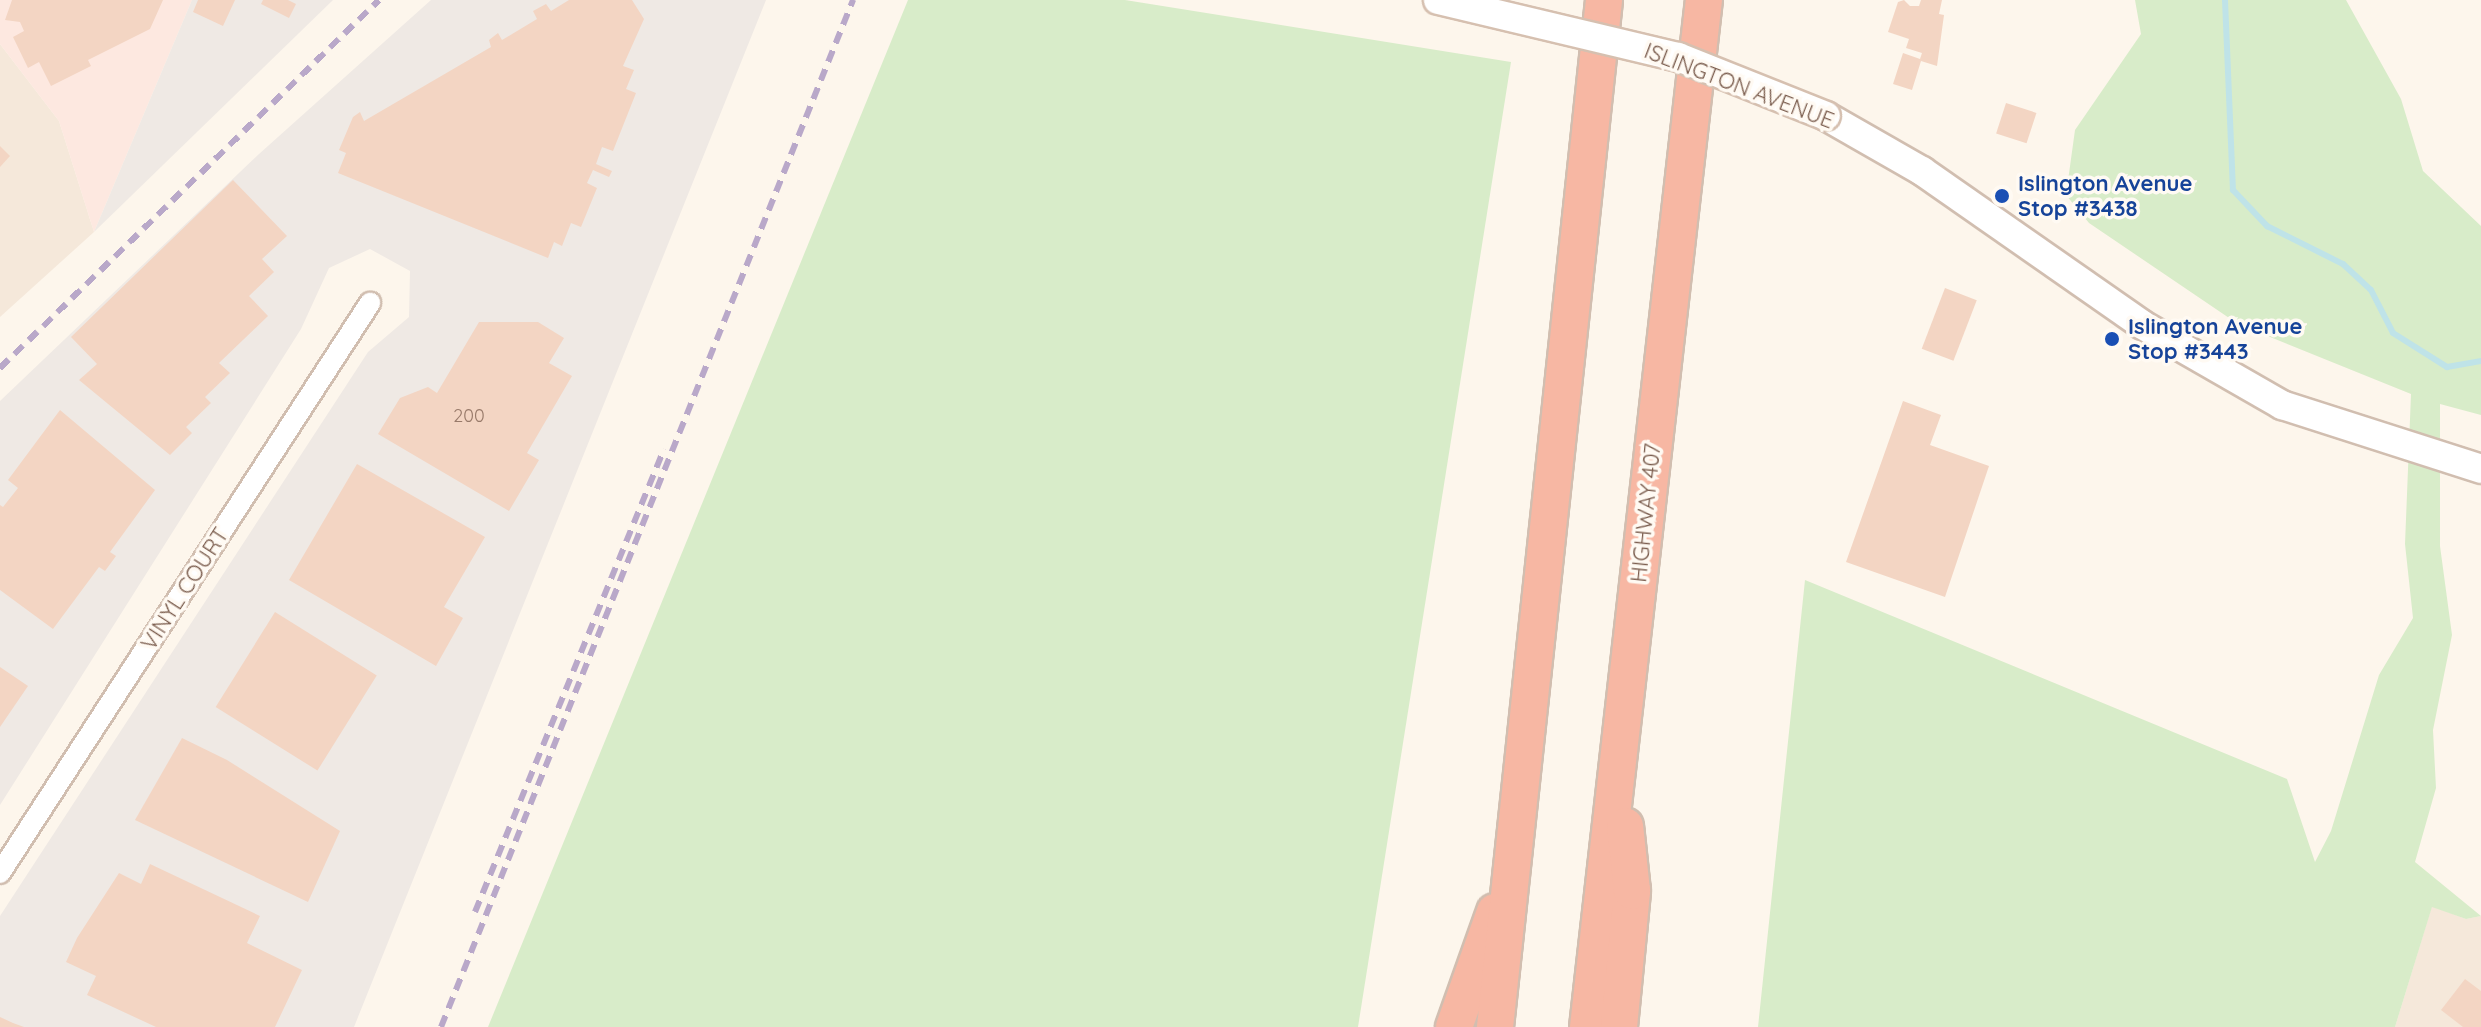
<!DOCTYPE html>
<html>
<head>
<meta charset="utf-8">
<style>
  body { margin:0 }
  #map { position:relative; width:2481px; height:1027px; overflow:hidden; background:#fdf6ec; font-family:Quicksand,sans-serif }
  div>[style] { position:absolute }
  .residential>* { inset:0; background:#f5e8da }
  .commercial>* { inset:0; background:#fde8e0 }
  .industrial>* { inset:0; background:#efe9e4 }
  .green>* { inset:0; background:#d8ecc9 }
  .stream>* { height:6px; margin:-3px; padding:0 3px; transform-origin:3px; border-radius:3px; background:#bfe3e8 }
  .building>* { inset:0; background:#f3d5c3; transform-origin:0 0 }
  .roads { filter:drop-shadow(2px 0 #d1beb0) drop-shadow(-2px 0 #d1beb0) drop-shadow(0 2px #d1beb0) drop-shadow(0 -2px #d1beb0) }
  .minor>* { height:20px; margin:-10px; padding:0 10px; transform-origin:10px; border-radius:10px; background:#fff }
  .secondary>* { height:28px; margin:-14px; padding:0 14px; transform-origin:14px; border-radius:14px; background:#fff }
  .motorway>* { height:36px; margin:-18px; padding:0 18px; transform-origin:18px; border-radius:18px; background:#f7b7a3 }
  .rail>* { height:6px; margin-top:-3px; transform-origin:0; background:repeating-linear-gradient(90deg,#b9a8c9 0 12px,transparent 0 20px) }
  .bridges { filter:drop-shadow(2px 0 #d6c0b0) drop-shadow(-2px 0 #d6c0b0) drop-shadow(0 2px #d6c0b0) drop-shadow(0 -2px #d6c0b0) }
  .secondary-bridge>* { height:28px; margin:-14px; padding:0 14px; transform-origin:14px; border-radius:14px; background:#fff }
  .dots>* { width:22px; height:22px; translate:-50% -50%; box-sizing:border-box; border:4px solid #fffaf3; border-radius:50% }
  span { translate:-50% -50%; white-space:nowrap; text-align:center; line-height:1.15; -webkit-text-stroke:7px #fffaf3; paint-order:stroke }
  .number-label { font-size:18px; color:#987a6a }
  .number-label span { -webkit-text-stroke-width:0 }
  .street-label { font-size:22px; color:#7a5c4d }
  .transit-label { font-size:22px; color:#164399; font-weight:700 }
  .left { translate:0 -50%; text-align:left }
</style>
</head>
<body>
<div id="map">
  <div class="residential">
    <i style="clip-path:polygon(0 44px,59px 121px,94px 232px,0 317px)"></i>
    <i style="clip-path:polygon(2432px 906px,2466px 919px,2481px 916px,2481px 1027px,2395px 1027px)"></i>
  </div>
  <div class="commercial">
    <i style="clip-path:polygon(0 0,192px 0,94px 232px,59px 121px,0 44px)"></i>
  </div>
  <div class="industrial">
    <i style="clip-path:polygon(192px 0,333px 0,94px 232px)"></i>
    <i style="clip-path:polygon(431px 0,766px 0,354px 1027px,0 1027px,0 916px,368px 352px,409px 317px,410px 271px,370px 249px,329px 268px,301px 329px,0 805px,0 401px,259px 154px)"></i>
  </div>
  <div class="green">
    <i style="clip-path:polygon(908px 0,1125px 0,1511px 62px,1358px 1027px,488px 1027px)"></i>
    <i style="clip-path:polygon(2135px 0,2346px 0,2401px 99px,2423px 171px,2481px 226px,2481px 415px,2440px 404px,2440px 546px,2452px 635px,2433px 730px,2436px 788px,2415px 862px,2481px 916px,2466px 919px,2432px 907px,2395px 1027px,1758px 1027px,1805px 580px,2287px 779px,2315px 862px,2331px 831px,2379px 675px,2413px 618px,2405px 544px,2411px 394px,2238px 324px,2089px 223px,2066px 195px,2075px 130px,2141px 34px)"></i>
  </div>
  <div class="stream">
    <i style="left:2225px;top:0;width:190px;rotate:87.6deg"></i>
    <i style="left:2233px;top:190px;width:50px;rotate:46.6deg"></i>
    <i style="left:2267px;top:226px;width:85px;rotate:26.6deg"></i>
    <i style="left:2343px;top:264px;width:38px;rotate:43deg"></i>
    <i style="left:2371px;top:290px;width:48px;rotate:62.9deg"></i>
    <i style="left:2393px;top:333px;width:64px;rotate:32.2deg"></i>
    <i style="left:2447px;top:367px;width:35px;rotate:-10deg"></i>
  </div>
  <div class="building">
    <i style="clip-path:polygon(12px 0,163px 0,150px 29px,88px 60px,91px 66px,51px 86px,39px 62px,28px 68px,13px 37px,24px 31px,20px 22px,5px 20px)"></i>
    <i style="clip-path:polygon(198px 0,235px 0,223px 26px,193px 12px)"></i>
    <i style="clip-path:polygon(263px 0,288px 0,296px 4px,289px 18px,261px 4px)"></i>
    <i style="clip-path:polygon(569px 0,632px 0,644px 19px,623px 66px,634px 70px,626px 89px,636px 93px,613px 151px,602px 147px,596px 164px,612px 171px,609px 177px,593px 170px,587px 183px,597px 188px,581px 227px,571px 223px,562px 246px,554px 242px,548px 258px,338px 173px,346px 153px,339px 150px,353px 117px,360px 112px,364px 121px,491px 47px,489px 40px,498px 33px,502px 40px,537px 19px,533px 11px,546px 4px,551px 11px)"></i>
    <i style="clip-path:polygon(1904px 0,1910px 6px,1919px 6px,1921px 0,1942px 0,1939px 14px,1944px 15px,1937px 66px,1921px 61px,1912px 90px,1893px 84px,1903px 53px,1920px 59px,1922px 53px,1906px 48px,1909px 39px,1888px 32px,1898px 2px)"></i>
    <i style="left:2006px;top:103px;width:32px;height:32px;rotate:18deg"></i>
    <i style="clip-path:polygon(0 146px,10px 156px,0 167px)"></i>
    <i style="clip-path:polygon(233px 180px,287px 236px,262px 259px,274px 272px,249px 296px,268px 316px,219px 363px,230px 373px,205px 397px,211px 403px,186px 427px,192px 433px,170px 455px,79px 380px,97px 364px,71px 337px)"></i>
    <i style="left:1945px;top:288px;width:34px;height:65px;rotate:21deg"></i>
    <i style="clip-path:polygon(479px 322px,538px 322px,564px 338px,549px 363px,572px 376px,527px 453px,539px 460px,509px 511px,378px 434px,400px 398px,428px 387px,437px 393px)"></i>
    <i style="clip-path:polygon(1903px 401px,1941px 415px,1930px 445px,1989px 466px,1945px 597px,1846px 562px)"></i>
    <i style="clip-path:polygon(60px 410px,155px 490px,110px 552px,116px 556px,105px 571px,99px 567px,53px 629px,0 590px,0 505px,3px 507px,18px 488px,8px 480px)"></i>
    <i style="clip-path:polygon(357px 464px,485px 537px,444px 607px,463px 618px,436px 666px,289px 580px)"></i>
    <i style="left:275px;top:612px;width:120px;height:112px;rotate:32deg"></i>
    <i style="clip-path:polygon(0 667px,28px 686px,0 727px)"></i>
    <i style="clip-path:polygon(182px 738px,227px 760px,340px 831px,308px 902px,135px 820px)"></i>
    <i style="clip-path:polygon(150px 864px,260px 916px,247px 943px,302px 970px,275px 1027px,156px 1027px,87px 995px,96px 976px,66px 962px,77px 938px,119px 873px,141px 884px)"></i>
    <i style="clip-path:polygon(2465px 979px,2481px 991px,2481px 1027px,2463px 1027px,2441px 1010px)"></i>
    <i style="clip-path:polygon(0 1017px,13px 1023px,24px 1027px,0 1027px)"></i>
  </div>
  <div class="roads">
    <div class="minor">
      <i style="left:0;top:873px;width:680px;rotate:-57.01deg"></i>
    </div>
    <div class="secondary">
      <i style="left:1826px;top:116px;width:111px;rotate:29.8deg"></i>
      <i style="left:1922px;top:171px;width:267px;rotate:34.9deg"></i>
      <i style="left:2141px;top:324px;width:163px;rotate:29.9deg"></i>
      <i style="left:2282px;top:405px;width:209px;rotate:17.8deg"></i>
    </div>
    <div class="motorway">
      <i style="left:1454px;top:1027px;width:122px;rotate:-70.4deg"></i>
      <i style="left:1495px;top:1027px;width:1033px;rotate:-83.94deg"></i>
      <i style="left:1588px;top:1027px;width:1034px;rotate:-83.56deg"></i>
      <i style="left:1619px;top:1027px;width:137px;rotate:-84.5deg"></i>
      <i style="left:1632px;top:891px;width:65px;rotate:-96.1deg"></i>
    </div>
  </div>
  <div class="rail">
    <i style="left:0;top:368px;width:528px;rotate:-44.16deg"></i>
    <i style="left:475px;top:912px;width:500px;rotate:-67.79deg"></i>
    <i style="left:441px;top:1027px;width:1107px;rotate:-68.14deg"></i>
  </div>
  <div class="bridges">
    <div class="secondary-bridge">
      <i style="left:1438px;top:0;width:247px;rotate:13.4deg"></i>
      <i style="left:1678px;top:57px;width:159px;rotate:21.7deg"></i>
    </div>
  </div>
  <div class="dots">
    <i style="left:2002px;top:196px;background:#1a4fb4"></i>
    <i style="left:2112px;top:339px;background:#1a4fb4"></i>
  </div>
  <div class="number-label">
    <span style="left:469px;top:416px">200</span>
  </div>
  <div class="street-label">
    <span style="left:1739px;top:86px;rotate:21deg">ISLINGTON AVENUE</span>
    <span style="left:1646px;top:513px;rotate:-84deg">HIGHWAY 407</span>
    <span style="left:185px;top:589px;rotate:-57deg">VINYL COURT</span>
  </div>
  <div class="transit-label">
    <span class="left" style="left:2018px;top:196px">Islington Avenue<br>Stop #3438</span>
    <span class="left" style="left:2128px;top:339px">Islington Avenue<br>Stop #3443</span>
  </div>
</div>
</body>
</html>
